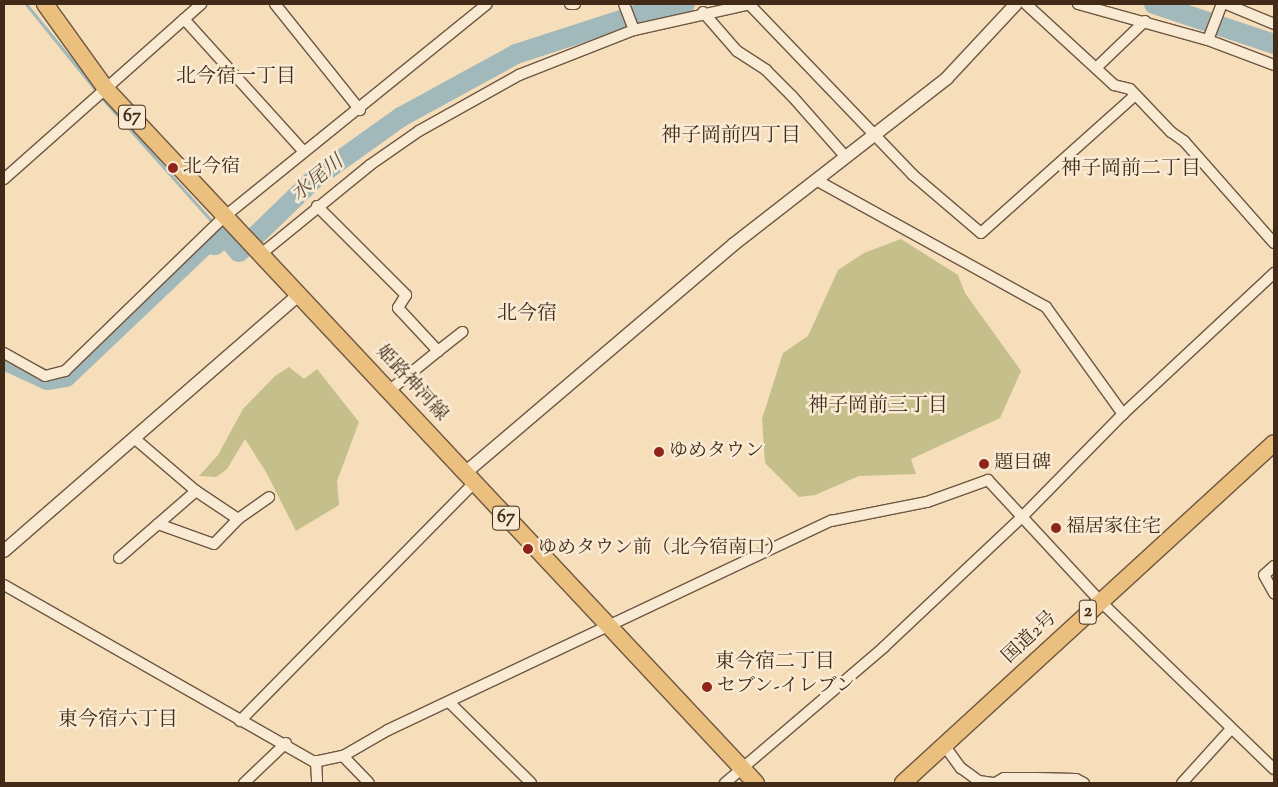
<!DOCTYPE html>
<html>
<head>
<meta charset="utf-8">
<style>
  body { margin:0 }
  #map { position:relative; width:1278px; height:787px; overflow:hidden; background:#f6debb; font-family:"Sorts Mill Goudy","Noto Serif JP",serif }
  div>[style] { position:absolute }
  .green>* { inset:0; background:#c4bf8b }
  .stream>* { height:3px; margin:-1.5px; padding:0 1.5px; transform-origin:1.5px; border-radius:1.5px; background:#a1b9ba }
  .river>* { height:20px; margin:-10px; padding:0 10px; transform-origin:10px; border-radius:10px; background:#a1b9ba }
  .roads { filter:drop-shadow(1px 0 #6f5742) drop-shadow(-1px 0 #6f5742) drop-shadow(0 1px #6f5742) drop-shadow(0 -1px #6f5742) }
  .minor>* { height:10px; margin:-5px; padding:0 5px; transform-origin:5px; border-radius:5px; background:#f9ead3 }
  .tertiary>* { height:12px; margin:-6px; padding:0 6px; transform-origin:6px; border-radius:6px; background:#f9ead3 }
  .primary>* { height:16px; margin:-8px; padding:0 8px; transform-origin:8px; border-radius:8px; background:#ebbf7e }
  .trunk>* { height:16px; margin:-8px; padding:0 8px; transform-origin:8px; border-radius:8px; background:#ebbf7e }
  .dots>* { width:14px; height:14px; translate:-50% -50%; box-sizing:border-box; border:2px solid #f9ead3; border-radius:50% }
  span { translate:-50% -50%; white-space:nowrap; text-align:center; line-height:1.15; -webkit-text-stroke:5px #f9ead3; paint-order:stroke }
  .shield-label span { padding:1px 4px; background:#f9ead3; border:1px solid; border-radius:4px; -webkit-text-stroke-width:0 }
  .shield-label { font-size:18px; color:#422a19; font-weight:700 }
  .poi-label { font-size:19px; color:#422a19 }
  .left { translate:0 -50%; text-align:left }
  .street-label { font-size:19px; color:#422a19 }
  .neighbourhood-label { font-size:20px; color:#422a19 }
  .water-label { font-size:20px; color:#5a4e41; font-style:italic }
  .frame { position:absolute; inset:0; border:5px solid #422a19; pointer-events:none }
</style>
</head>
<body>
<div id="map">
  <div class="green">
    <i style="clip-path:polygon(901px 239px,958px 275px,965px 293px,1021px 371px,1000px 418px,911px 459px,916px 474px,859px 476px,815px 495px,799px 497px,765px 463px,762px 419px,783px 353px,808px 336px,838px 270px,864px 253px)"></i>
    <i style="clip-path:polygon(289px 367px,304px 379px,317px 369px,359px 422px,337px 481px,339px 505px,296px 531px,266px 472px,245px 439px,227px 469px,216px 477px,199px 476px,218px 455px,243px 409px,275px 376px)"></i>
  </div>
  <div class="stream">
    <i style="left:26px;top:4px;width:121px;rotate:51deg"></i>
    <i style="left:102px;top:98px;width:185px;rotate:48.3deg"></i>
  </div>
  <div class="river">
    <i style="left:1154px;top:4px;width:126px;rotate:18.4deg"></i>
    <i style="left:4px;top:360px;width:47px;rotate:24.9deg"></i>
    <i style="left:47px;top:380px;width:19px;rotate:-9deg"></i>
    <i style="left:66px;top:377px;width:193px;rotate:-43.5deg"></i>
    <i style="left:206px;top:244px;width:9px;rotate:6deg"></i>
    <i style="left:215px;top:245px;width:13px;rotate:-42deg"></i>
    <i style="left:225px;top:236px;width:21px;rotate:49deg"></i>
    <i style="left:239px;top:252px;width:105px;rotate:-44.2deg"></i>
    <i style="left:314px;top:179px;width:107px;rotate:-35.5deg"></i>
    <i style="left:401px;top:117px;width:131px;rotate:-28.7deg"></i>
    <i style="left:516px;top:54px;width:129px;rotate:-18deg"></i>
    <i style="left:639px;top:14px;width:47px;rotate:-12.3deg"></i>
  </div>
  <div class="roads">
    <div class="minor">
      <i style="left:275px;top:4px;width:136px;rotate:51.3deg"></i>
      <i style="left:570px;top:4px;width:5px"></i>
      <i style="left:624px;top:4px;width:28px;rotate:69deg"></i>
      <i style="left:749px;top:4px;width:237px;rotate:46.2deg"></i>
      <i style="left:913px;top:175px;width:89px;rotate:40.5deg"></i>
      <i style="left:981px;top:233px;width:205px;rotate:-41.8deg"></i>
      <i style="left:1026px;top:4px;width:120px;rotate:42.6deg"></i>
      <i style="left:1114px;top:85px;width:16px;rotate:14deg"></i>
      <i style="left:1130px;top:89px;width:59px;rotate:46.4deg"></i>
      <i style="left:1171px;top:132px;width:16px;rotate:35deg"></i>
      <i style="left:1184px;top:141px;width:136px;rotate:48.6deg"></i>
      <i style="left:1078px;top:4px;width:135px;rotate:15.5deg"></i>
      <i style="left:1208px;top:40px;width:71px;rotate:20.7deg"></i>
      <i style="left:1226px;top:4px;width:52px;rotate:22.6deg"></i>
      <i style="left:703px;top:12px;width:52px;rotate:48.9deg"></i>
      <i style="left:737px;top:51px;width:35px;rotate:33deg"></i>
      <i style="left:766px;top:70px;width:37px;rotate:45deg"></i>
      <i style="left:792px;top:96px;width:79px;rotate:48.6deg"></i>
      <i style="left:184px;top:19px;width:179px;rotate:47.9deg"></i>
      <i style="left:1208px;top:40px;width:39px;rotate:-69deg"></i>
      <i style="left:1096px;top:68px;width:68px;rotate:-43.8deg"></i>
      <i style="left:4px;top:179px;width:264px;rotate:-41.6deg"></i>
      <i style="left:816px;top:180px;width:263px;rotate:28.9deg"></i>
      <i style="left:1046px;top:307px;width:132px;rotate:54.3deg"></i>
      <i style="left:317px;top:206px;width:126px;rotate:45deg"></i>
      <i style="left:406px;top:295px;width:15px;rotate:122deg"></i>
      <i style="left:398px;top:308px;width:59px;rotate:47.1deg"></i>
      <i style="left:438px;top:351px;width:62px;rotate:140.9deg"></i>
      <i style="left:261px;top:254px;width:141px;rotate:-39.2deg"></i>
      <i style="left:370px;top:165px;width:60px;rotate:-34.8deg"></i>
      <i style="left:419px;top:131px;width:115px;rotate:-29.2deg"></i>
      <i style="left:519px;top:75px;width:123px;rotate:-21.4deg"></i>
      <i style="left:634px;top:30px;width:119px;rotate:-12.6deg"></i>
      <i style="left:438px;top:351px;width:31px;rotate:-38deg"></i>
      <i style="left:4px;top:353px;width:47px;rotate:29.3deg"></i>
      <i style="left:45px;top:376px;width:21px;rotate:-14deg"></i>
      <i style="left:65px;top:371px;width:221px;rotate:-44.1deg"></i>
      <i style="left:224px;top:217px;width:338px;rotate:-39deg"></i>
      <i style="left:134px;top:438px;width:82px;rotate:40.5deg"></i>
      <i style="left:196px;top:491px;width:50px;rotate:33.7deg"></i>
      <i style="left:158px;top:524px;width:59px;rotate:19.7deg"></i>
      <i style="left:214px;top:544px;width:35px;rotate:-46deg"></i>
      <i style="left:238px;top:519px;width:38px;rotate:-35deg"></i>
      <i style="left:119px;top:558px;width:102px;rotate:-41deg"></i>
      <i style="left:1274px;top:566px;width:13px;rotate:138deg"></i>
      <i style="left:1264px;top:575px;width:21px;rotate:61deg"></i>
      <i style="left:4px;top:585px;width:357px;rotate:29.7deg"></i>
      <i style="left:314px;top:762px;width:30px;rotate:-12deg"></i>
      <i style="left:343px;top:756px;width:52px;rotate:-30deg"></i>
      <i style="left:388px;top:730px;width:490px;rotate:-25.3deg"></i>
      <i style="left:831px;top:521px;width:98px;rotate:-11.2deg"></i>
      <i style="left:927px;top:502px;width:65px;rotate:-19.8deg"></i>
      <i style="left:988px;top:480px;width:165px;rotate:47.2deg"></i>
      <i style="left:1100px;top:601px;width:242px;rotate:44deg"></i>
      <i style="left:449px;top:702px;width:115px;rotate:44.6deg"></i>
      <i style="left:240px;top:721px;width:334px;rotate:-45.5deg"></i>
      <i style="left:944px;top:745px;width:29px;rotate:54deg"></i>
      <i style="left:961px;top:768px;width:22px;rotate:36deg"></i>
      <i style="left:979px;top:781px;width:14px;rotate:8deg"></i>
      <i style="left:343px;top:756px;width:37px;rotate:46deg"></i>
      <i style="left:316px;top:761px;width:22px;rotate:87deg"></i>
      <i style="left:244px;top:783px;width:58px;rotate:-43.6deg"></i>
      <i style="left:725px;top:783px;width:209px;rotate:-40.5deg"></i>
      <i style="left:884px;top:647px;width:188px;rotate:-43.3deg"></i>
      <i style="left:1021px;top:518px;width:146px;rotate:-45.6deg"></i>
      <i style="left:1123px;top:414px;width:207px;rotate:-43deg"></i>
      <i style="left:995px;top:783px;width:10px;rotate:-29deg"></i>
      <i style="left:1004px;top:778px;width:31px"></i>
      <i style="left:1035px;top:778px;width:41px;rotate:1.4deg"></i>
      <i style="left:1076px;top:779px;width:9px;rotate:27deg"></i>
      <i style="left:1182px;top:783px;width:72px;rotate:-47.8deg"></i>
    </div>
    <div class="tertiary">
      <i style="left:465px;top:473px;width:353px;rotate:-40.4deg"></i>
      <i style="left:734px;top:244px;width:270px;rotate:-37.9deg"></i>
      <i style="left:947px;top:78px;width:101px;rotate:-47deg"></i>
      <i style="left:4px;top:551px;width:392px;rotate:-41deg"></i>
    </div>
    <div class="primary">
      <i style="left:45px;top:4px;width:105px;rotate:54.3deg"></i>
      <i style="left:106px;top:89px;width:951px;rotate:46.88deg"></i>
    </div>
    <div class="trunk">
      <i style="left:903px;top:783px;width:503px;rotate:-42.5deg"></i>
    </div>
  </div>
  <div class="dots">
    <i style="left:173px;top:168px;background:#8f2418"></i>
    <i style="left:659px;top:452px;background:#8f2418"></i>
    <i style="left:984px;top:464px;background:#8f2418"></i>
    <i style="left:1056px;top:528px;background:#8f2418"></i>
    <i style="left:528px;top:549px;background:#8f2418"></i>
    <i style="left:707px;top:687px;background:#8f2418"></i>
  </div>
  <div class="shield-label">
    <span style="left:132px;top:117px">67</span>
    <span style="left:506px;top:518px">67</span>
    <span style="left:1088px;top:612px">2</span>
  </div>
  <div class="poi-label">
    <span class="left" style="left:183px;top:168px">北今宿</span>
    <span class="left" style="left:669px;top:452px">ゆめタウン</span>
    <span class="left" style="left:994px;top:464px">題目碑</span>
    <span class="left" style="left:1066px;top:528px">福居家住宅</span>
    <span class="left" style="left:538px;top:549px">ゆめタウン前（北今宿南口）</span>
    <span class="left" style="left:717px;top:687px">セブン-イレブン</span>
  </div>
  <div class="street-label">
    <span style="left:411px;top:384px;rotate:47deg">姫路神河線</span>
    <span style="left:1030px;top:638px;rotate:-43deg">国道2号</span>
  </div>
  <div class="neighbourhood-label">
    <span style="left:236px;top:77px">北今宿一丁目</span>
    <span style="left:731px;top:136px">神子岡前四丁目</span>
    <span style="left:1131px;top:169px">神子岡前二丁目</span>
    <span style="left:527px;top:314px">北今宿</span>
    <span style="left:878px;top:406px">神子岡前三丁目</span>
    <span style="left:775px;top:662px">東今宿二丁目</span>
    <span style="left:118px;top:720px">東今宿六丁目</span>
  </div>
  <div class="water-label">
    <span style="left:318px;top:179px;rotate:-39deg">水尾川</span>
  </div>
  <div class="frame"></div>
</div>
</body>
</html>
